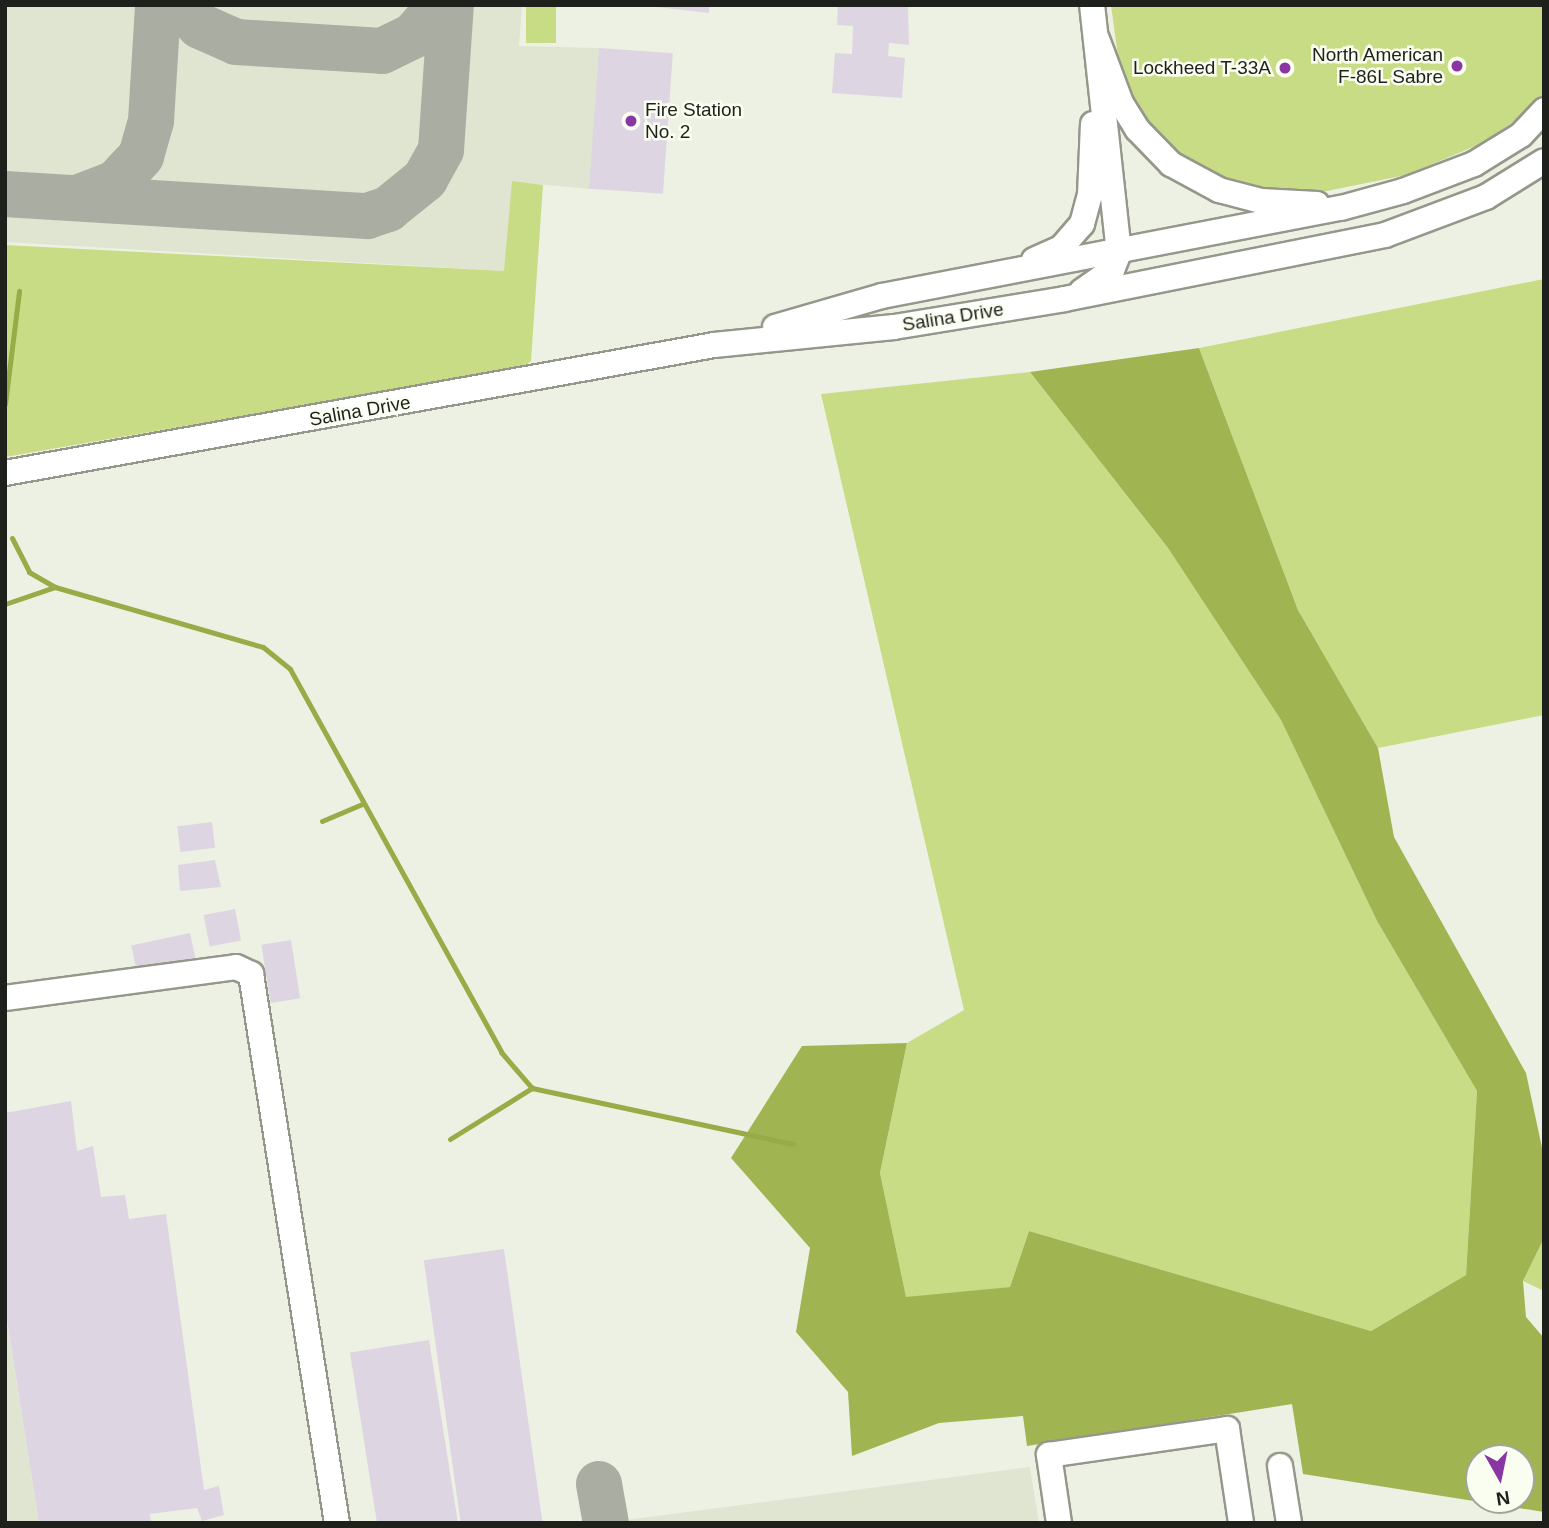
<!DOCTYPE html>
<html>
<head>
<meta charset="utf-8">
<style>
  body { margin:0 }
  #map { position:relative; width:1549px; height:1528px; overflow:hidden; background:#edf1e3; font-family:Helvetica,sans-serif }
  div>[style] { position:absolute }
  .built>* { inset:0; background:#dfe5d0 }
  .green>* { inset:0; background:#c8dc86; transform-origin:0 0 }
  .forest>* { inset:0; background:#a0b551 }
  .stream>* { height:5px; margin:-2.5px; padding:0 2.5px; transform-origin:2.5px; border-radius:2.5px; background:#97ab47 }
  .taxiway>* { height:46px; margin:-23px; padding:0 23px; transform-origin:23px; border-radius:23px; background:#aaaea2 }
  .building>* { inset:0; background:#ded5e2; transform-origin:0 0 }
  .roads { filter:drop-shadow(2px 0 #94978a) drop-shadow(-2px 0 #94978a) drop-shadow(0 2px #94978a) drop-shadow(0 -2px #94978a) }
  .minor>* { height:24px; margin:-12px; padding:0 12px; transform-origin:12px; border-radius:12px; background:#fff }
  .dots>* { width:19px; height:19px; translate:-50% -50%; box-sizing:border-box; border:4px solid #fafef0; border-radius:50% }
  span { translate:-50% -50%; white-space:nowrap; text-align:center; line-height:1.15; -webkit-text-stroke:5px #fafef0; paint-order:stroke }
  .poi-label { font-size:19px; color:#1e201b }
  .right { translate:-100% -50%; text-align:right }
  .left { translate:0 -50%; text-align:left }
  .street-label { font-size:19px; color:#1e201b }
  .frame { position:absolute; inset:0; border:7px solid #1e201b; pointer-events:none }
  .north { position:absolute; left:1465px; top:1444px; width:70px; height:70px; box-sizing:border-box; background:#fafef0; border:2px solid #a2a59b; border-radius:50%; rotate:171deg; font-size:19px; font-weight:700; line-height:28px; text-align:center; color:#1e201b }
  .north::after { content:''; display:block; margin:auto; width:24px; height:32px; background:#8935a4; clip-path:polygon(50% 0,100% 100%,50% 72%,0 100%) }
</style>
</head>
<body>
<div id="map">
  <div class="built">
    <i style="clip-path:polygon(5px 5px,522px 5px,519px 46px,599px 48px,591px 189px,512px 182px,505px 271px,5px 242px)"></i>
    <i style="clip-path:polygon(5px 1310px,39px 1523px,5px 1523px)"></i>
    <i style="clip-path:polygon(1030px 1467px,1039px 1523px,587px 1523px,581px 1497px,584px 1478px,601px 1472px,609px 1475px,616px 1482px,626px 1520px)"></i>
  </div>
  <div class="green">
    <i style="left:526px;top:5px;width:30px;height:38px"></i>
    <i style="clip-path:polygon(1111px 5px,1544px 5px,1544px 100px,1485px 142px,1406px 175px,1317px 193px,1255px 189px,1218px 181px,1164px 146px,1131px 103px,1119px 64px)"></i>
    <i style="clip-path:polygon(512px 181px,543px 185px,531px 361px,522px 368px,5px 457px,5px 245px,504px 271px)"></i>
    <i style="clip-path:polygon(1544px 279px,1544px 715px,1378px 748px,1298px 610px,1199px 348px)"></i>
    <i style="clip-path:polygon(1030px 372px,1168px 548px,1281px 720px,1377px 921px,1477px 1091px,1466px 1275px,1371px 1331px,1029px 1231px,1010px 1287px,906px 1298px,880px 1173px,907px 1043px,964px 1010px,821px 394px)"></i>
    <i style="clip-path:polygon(1544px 1238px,1544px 1291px,1523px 1281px)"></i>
  </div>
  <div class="forest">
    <i style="clip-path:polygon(evenodd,1199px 348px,1298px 610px,1378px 748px,1394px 837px,1526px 1073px,1544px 1157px,1544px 1238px,1523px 1281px,1526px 1317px,1544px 1338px,1544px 1512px,1303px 1474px,1292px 1404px,1027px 1446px,1023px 1416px,939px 1423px,852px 1456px,848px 1392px,796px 1332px,810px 1248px,731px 1158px,802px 1046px,907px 1043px,880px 1173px,906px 1297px,1010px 1287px,1029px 1231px,1371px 1331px,1466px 1275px,1477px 1091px,1377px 921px,1281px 720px,1168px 548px,1030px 372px,1199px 348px,1479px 1458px,1521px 1458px,1521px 1500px,1479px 1500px,1479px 1458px)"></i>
  </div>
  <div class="stream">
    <i style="left:5px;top:404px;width:114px;rotate:-82.9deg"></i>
    <i style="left:12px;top:538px;width:38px;rotate:63deg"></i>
    <i style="left:29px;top:572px;width:30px;rotate:30deg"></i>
    <i style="left:55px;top:587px;width:216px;rotate:16.1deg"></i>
    <i style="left:263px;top:647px;width:35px;rotate:39deg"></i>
    <i style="left:290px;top:669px;width:437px;rotate:61.1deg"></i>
    <i style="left:501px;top:1052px;width:48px;rotate:49.3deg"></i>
    <i style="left:532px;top:1088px;width:267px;rotate:12.1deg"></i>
    <i style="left:5px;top:604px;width:53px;rotate:-18.8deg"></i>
    <i style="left:322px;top:821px;width:43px;rotate:-23deg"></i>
    <i style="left:450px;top:1139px;width:97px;rotate:-31.9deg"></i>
  </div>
  <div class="taxiway">
    <i style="left:181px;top:5px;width:28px;rotate:48deg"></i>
    <i style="left:200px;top:26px;width:39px;rotate:24deg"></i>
    <i style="left:236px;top:42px;width:146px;rotate:3.5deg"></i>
    <i style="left:382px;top:51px;width:34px;rotate:-26deg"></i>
    <i style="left:413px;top:36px;width:41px;rotate:-48.9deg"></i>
    <i style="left:5px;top:194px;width:363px;rotate:3.5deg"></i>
    <i style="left:367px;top:216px;width:22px;rotate:-18deg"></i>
    <i style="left:388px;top:209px;width:48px;rotate:-39deg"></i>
    <i style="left:425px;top:179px;width:33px;rotate:-61deg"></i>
    <i style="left:441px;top:150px;width:145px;rotate:-86.1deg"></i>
    <i style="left:77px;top:198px;width:42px;rotate:-21deg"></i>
    <i style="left:116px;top:183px;width:37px;rotate:-47deg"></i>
    <i style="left:141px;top:156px;width:36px;rotate:-74deg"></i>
    <i style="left:151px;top:121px;width:116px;rotate:-86.5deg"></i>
    <i style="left:599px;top:1484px;width:40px;rotate:80deg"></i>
  </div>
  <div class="building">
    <i style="clip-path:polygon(639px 5px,709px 5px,709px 13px)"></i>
    <i style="clip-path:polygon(838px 5px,908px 5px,909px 45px,889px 43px,888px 56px,905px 58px,902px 98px,832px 93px,835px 53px,852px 54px,853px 26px,837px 25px)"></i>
    <i style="left:599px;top:48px;width:74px;height:141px;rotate:4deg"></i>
    <i style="left:212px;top:822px;width:26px;height:35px;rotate:83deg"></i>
    <i style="clip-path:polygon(215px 860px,221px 887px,180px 891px,178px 865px)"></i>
    <i style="left:235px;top:909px;width:32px;height:32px;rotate:79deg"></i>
    <i style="left:190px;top:933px;width:25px;height:60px;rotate:78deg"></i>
    <i style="left:291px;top:940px;width:59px;height:30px;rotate:81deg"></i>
    <i style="clip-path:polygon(71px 1101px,77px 1151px,93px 1146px,101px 1197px,125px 1195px,129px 1219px,166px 1214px,204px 1490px,219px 1486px,224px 1515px,202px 1521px,197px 1508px,150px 1514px,151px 1523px,39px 1523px,5px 1308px,5px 1113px)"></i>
    <i style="left:504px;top:1249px;width:275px;height:81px;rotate:82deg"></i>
    <i style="left:429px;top:1340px;width:185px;height:80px;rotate:81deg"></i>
  </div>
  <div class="roads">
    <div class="minor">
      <i style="left:1097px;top:39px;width:68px;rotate:69.4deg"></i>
      <i style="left:1121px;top:103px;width:31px;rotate:58deg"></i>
      <i style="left:1137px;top:129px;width:49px;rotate:45.8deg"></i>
      <i style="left:1171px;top:164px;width:55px;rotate:28.4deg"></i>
      <i style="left:1219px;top:190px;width:43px;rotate:14.7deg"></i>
      <i style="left:1261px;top:201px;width:56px;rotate:3.1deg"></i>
      <i style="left:1034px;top:260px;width:30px;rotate:-24deg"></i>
      <i style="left:1061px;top:248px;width:32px;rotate:-49deg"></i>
      <i style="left:1082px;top:224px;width:30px;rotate:-75deg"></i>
      <i style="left:1090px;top:195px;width:71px;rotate:-87.6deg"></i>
      <i style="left:1082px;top:291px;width:37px;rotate:-35deg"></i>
      <i style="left:1112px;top:270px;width:18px;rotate:-68deg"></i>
      <i style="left:1119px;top:253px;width:249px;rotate:-96.2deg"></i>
      <i style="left:775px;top:327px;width:111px;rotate:-16.2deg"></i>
      <i style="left:882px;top:296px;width:467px;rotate:-10.9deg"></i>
      <i style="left:1341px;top:208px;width:64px;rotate:-15.3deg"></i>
      <i style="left:1403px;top:191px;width:76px;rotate:-20.8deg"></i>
      <i style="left:1474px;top:164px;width:55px;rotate:-31.7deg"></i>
      <i style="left:1521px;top:135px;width:34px;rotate:-47deg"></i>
      <i style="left:5px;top:473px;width:720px;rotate:-10.23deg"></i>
      <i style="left:714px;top:345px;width:181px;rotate:-5.7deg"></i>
      <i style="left:894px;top:327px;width:173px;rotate:-9.3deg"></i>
      <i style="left:1065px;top:299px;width:326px;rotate:-11.3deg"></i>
      <i style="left:1385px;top:235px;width:108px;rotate:-20.6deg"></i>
      <i style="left:1486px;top:197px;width:68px;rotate:-31.8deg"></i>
      <i style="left:5px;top:998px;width:233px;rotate:-7.6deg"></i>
      <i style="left:236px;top:967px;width:17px;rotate:25deg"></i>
      <i style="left:251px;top:974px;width:556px;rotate:81.1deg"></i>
      <i style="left:1280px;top:1466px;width:58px;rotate:81deg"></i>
      <i style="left:1059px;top:1523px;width:69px;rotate:-98.4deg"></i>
      <i style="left:1049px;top:1455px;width:180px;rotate:-8.3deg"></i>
      <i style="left:1227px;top:1429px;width:95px;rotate:81.5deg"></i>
    </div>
  </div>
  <div class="dots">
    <i style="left:1457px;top:66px;background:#8935a4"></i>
    <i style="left:1285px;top:68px;background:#8935a4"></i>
    <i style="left:631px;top:121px;background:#8935a4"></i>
  </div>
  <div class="poi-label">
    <span class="right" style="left:1443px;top:66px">North American<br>F-86L Sabre</span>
    <span class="right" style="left:1271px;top:68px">Lockheed T-33A</span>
    <span class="left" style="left:645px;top:121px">Fire Station<br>No. 2</span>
  </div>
  <div class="street-label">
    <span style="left:953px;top:317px;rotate:-9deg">Salina Drive</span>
    <span style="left:360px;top:411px;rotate:-10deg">Salina Drive</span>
  </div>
  <div class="frame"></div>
  <div class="north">N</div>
</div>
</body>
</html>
